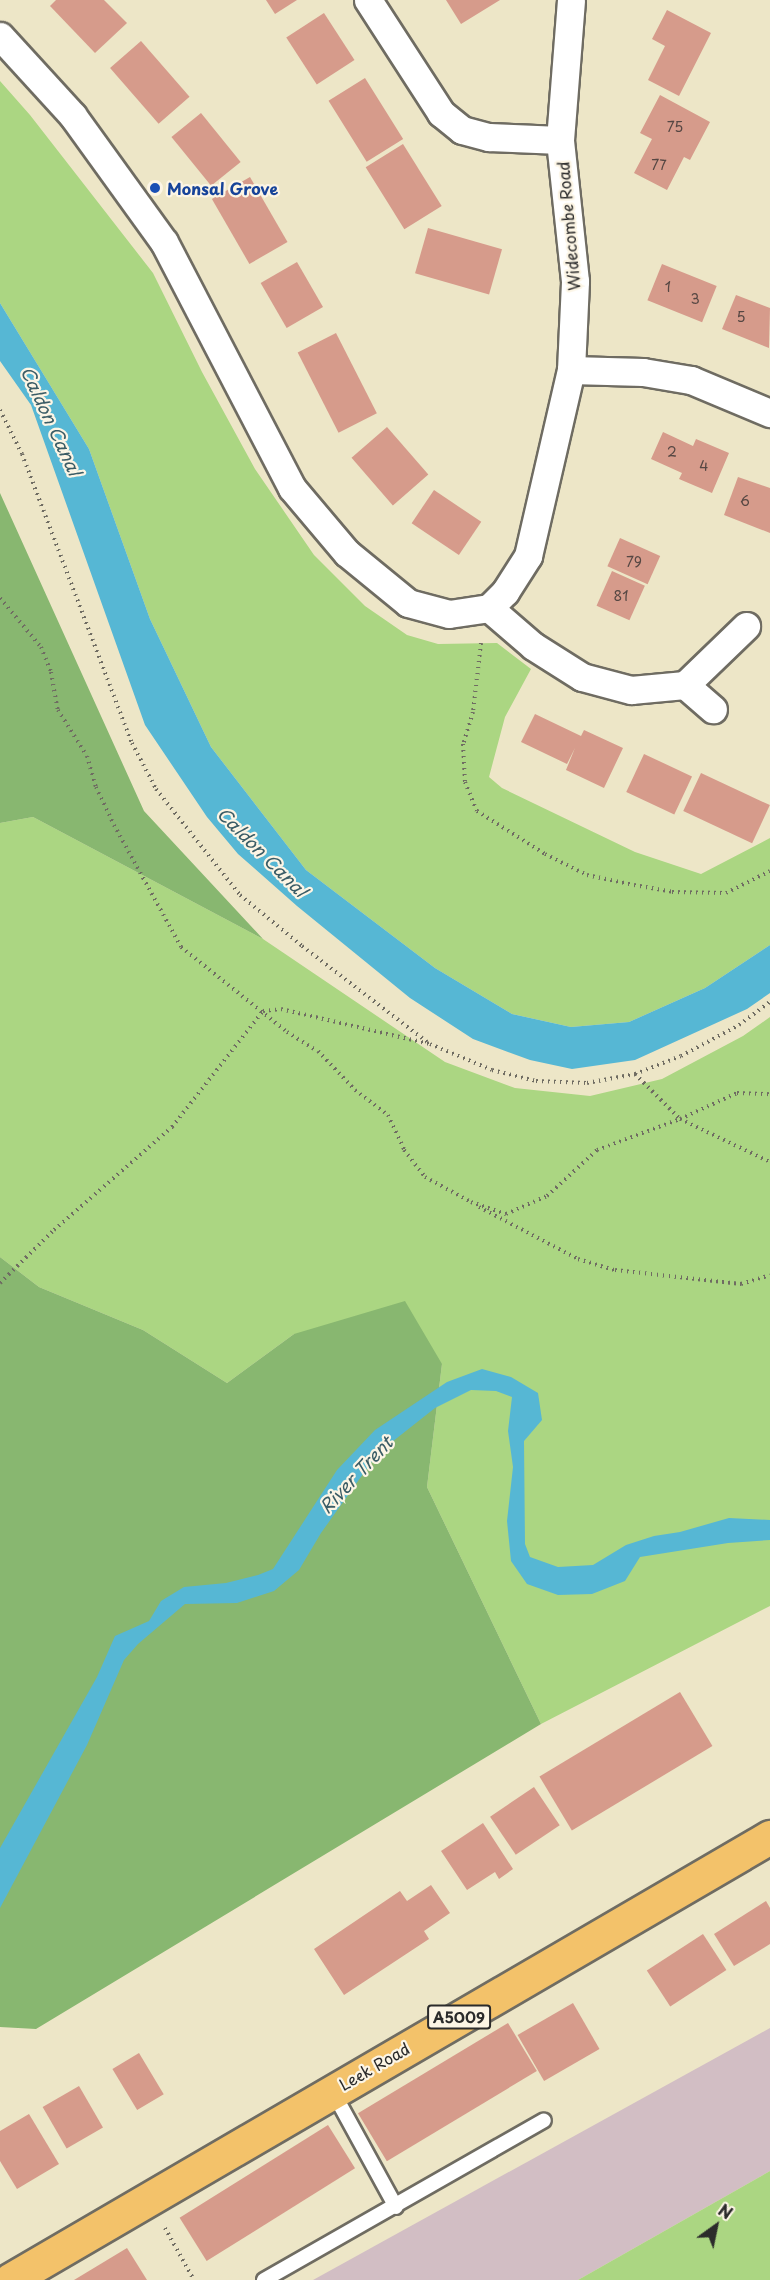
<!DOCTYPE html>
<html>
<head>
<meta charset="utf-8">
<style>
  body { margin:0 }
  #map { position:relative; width:770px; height:2280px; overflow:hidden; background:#ede6c7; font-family:"Playpen Sans",sans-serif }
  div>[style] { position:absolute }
  .industrial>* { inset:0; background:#d2bec4 }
  .green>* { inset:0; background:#abd682 }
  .forest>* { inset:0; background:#88b770 }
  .water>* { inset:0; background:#56b7d4 }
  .building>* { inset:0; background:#d69b8b; transform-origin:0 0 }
  .path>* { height:4px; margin-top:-2px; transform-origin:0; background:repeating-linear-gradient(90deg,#6f6c62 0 1.5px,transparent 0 6px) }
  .roads { filter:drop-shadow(2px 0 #6f6c62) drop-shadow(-2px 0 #6f6c62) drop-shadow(0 2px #6f6c62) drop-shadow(0 -2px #6f6c62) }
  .lane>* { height:14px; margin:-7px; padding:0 7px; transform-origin:7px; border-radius:7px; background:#fff }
  .street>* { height:27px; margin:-13.5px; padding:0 13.5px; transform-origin:13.5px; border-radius:13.5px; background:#fff }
  .primary>* { height:33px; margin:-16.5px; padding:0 16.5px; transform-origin:16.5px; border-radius:16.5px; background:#f3c26a }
  .dots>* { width:16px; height:16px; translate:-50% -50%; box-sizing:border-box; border:3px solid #fcf5e5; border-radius:50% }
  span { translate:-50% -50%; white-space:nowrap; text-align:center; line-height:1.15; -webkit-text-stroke:4.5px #fcf5e5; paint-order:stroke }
  .number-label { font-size:14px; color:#564743 }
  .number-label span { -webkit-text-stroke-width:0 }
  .shield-label span { padding:2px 4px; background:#fcf5e5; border:2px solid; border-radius:4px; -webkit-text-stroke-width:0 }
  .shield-label { font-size:15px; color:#2b2b2b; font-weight:700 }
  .transit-label { font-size:16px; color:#164399; font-weight:700 }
  .left { translate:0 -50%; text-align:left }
  .street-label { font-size:16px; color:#2b2b2b }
  .water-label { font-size:18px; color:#3a5c66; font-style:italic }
  .north { position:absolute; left:686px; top:2196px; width:60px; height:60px; -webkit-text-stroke:4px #fcf5e5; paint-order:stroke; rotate:33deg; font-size:16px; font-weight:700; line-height:24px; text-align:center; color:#2b2b2b }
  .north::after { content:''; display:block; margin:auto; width:21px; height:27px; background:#2b2b2b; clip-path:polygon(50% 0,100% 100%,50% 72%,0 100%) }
</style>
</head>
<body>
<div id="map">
  <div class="industrial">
    <i style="clip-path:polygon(770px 2028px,770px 2171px,578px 2280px,313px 2280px)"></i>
  </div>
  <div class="green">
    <i style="clip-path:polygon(0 81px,30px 115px,153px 273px,202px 372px,255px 469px,314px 555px,365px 606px,407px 635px,438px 644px,497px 643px,531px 669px,505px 717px,489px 777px,502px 788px,635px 852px,701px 874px,770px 838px,770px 945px,705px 988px,629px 1022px,571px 1027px,512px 1014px,435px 968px,306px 870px,211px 747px,150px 619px,89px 449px,0 303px)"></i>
    <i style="clip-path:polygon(33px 817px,263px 939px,445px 1062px,515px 1088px,590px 1096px,662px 1079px,743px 1036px,770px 1017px,770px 1606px,541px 1724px,427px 1487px,442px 1364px,294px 1334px,227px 1383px,143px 1330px,39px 1287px,0 1257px,0 823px)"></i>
    <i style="clip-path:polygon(770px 2171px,770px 2280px,578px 2280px)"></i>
  </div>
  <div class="forest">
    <i style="clip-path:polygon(0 493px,144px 811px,263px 939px,33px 817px,0 823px)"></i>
    <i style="clip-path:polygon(0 1257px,39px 1287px,143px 1330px,227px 1383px,294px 1334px,405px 1301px,442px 1364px,427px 1487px,541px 1724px,36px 2029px,0 2027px)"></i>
  </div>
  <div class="water">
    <i style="clip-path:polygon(0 303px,89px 449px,150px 619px,211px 747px,306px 870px,435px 968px,512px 1014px,571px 1027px,629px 1022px,705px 988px,770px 945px,770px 993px,747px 1009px,635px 1060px,572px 1069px,530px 1060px,473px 1039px,410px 998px,297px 906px,238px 854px,207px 817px,145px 725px,31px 405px,0 361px)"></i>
    <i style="clip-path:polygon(482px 1369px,511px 1377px,538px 1393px,542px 1420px,524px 1441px,525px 1544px,530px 1557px,558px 1567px,593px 1565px,626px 1545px,654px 1536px,680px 1532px,729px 1518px,770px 1520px,770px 1540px,728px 1543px,640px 1557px,625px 1581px,592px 1594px,558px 1595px,527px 1584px,511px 1561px,507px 1521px,513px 1467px,508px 1431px,512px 1397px,496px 1391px,471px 1390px,435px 1408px,378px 1453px,321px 1533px,299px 1570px,274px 1591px,237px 1603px,185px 1604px,138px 1644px,124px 1660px,87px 1745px,0 1908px,0 1848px,97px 1677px,115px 1636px,149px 1621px,161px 1601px,184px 1587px,226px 1583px,258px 1575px,273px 1569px,337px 1470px,375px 1430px,447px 1382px)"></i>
  </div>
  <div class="building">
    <i style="clip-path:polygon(56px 0,104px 0,127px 23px,95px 53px,50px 6px)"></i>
    <i style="clip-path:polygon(266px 0,297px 0,275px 14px)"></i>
    <i style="clip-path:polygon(446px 0,500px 0,461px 24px)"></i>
    <i style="clip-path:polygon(667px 10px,711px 33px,679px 96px,648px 80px,665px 46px,652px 39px)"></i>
    <i style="left:324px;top:13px;width:56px;height:45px;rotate:57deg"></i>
    <i style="left:141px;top:41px;width:74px;height:41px;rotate:49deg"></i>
    <i style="left:365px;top:78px;width:72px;height:43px;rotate:58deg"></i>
    <i style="clip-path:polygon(660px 95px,710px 122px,690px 160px,684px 157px,667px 190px,634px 173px,652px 139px,640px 133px)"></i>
    <i style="left:201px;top:113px;width:63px;height:38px;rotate:51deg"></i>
    <i style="left:403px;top:144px;width:73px;height:44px;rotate:58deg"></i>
    <i style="left:250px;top:177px;width:75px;height:44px;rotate:60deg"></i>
    <i style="left:428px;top:228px;width:77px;height:47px;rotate:16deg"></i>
    <i style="left:297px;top:262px;width:52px;height:42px;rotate:60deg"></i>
    <i style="left:662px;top:264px;width:59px;height:39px;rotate:22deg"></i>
    <i style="clip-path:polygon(736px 295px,770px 308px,769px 348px,722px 329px)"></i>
    <i style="left:336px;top:333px;width:90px;height:43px;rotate:63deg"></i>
    <i style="left:387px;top:427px;width:63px;height:47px;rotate:49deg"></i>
    <i style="clip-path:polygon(663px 432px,693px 446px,696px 439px,729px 453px,712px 493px,679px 479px,682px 473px,651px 459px)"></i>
    <i style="clip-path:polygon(738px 477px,770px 488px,770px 533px,724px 515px)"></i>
    <i style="left:434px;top:490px;width:57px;height:40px;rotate:34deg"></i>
    <i style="left:620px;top:538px;width:44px;height:31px;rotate:24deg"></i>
    <i style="left:612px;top:571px;width:36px;height:38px;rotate:24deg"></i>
    <i style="clip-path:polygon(535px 714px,581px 736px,584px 730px,623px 748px,604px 788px,566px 770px,575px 748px,567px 764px,521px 742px)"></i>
    <i style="left:644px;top:754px;width:53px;height:42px;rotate:25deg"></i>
    <i style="left:701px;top:773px;width:76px;height:42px;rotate:25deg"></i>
    <i style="left:680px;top:1692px;width:63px;height:164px;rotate:59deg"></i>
    <i style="left:534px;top:1787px;width:46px;height:53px;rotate:56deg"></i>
    <i style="clip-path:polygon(483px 1823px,513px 1869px,499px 1879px,495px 1872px,467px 1890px,441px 1851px)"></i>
    <i style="clip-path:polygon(431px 1885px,450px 1913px,424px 1931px,429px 1939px,344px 1995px,314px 1949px,400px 1891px,407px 1901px)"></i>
    <i style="clip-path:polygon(766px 1901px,770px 1908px,770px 1944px,734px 1966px,714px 1934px)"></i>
    <i style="left:703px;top:1934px;width:43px;height:67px;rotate:57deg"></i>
    <i style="left:573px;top:2003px;width:53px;height:64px;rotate:60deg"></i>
    <i style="left:508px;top:2023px;width:56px;height:175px;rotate:59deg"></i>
    <i style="left:139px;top:2053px;width:48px;height:31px;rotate:59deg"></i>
    <i style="left:79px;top:2086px;width:48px;height:42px;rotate:60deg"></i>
    <i style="clip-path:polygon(29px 2114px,59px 2164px,17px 2189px,0 2161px,0 2131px)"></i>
    <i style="left:328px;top:2125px;width:51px;height:175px;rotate:58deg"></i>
    <i style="clip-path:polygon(127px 2248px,147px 2280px,74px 2280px)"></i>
  </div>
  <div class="path">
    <i style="left:0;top:410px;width:49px;rotate:63.4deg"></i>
    <i style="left:22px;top:454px;width:309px;rotate:69.2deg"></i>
    <i style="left:132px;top:743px;width:52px;rotate:62.4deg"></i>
    <i style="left:156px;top:789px;width:135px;rotate:51.6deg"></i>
    <i style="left:240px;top:895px;width:80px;rotate:39.4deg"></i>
    <i style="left:302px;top:946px;width:158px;rotate:37.5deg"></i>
    <i style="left:0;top:598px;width:64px;rotate:50.1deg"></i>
    <i style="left:41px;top:647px;width:27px;rotate:68deg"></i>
    <i style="left:51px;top:672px;width:39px;rotate:80deg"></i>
    <i style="left:58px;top:710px;width:54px;rotate:57.8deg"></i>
    <i style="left:87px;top:756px;width:32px;rotate:74deg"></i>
    <i style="left:96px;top:787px;width:42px;rotate:64.7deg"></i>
    <i style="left:114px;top:825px;width:139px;rotate:61.2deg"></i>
    <i style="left:181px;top:947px;width:136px;rotate:38.7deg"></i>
    <i style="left:287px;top:1032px;width:36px;rotate:32deg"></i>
    <i style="left:318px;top:1051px;width:54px;rotate:46.5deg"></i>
    <i style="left:355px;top:1090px;width:41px;rotate:37.1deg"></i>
    <i style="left:388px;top:1115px;width:38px;rotate:65deg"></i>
    <i style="left:404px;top:1150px;width:34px;rotate:52deg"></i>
    <i style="left:425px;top:1177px;width:52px;rotate:28.5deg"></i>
    <i style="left:471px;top:1202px;width:37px;rotate:19deg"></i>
    <i style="left:506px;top:1214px;width:45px;rotate:-23.7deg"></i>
    <i style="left:547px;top:1196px;width:68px;rotate:-42.6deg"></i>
    <i style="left:597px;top:1150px;width:89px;rotate:-20.5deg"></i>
    <i style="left:680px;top:1119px;width:63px;rotate:-24.5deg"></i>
    <i style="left:737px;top:1093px;width:33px;rotate:2deg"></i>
    <i style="left:481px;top:643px;width:69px;rotate:96.6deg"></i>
    <i style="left:473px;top:712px;width:34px;rotate:107deg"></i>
    <i style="left:463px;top:744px;width:38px;rotate:87deg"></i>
    <i style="left:465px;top:782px;width:31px;rotate:68deg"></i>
    <i style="left:477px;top:811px;width:80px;rotate:32.3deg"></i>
    <i style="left:545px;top:854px;width:47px;rotate:26.6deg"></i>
    <i style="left:587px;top:875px;width:48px;rotate:12deg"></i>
    <i style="left:634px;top:885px;width:39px;rotate:10deg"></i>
    <i style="left:672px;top:892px;width:54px;rotate:1.1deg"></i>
    <i style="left:726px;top:893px;width:49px;rotate:-26.6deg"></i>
    <i style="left:635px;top:1074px;width:64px;rotate:45deg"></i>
    <i style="left:680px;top:1119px;width:100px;rotate:25.5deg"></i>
    <i style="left:479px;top:1207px;width:112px;rotate:27.7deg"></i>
    <i style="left:578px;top:1259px;width:39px;rotate:17deg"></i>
    <i style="left:615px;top:1270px;width:127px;rotate:6.3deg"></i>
    <i style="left:741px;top:1284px;width:30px;rotate:-17deg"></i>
    <i style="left:0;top:1283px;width:76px;rotate:-44.5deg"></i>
    <i style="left:54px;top:1230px;width:157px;rotate:-41.1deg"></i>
    <i style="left:172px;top:1127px;width:147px;rotate:-51.9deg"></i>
    <i style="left:263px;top:1011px;width:18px;rotate:-6deg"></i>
    <i style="left:281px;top:1009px;width:153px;rotate:13.2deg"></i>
    <i style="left:430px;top:1044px;width:67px;rotate:22.8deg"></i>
    <i style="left:492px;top:1070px;width:45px;rotate:14deg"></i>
    <i style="left:536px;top:1081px;width:51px;rotate:2.2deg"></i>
    <i style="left:587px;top:1083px;width:49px;rotate:-10.6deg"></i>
    <i style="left:635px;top:1074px;width:49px;rotate:-21.4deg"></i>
    <i style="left:681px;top:1056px;width:66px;rotate:-28.1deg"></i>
    <i style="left:739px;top:1025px;width:39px;rotate:-37deg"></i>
    <i style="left:165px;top:2228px;width:60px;rotate:60.9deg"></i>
  </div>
  <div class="roads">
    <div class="lane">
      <i style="left:333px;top:2092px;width:131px;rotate:61.3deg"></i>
      <i style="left:264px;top:2280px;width:322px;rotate:-29.7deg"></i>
    </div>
    <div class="street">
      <i style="left:368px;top:0;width:135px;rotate:57.1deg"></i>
      <i style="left:441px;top:113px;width:27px;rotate:39deg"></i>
      <i style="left:462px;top:130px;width:28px;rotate:15deg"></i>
      <i style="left:489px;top:137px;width:71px;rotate:2.4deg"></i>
      <i style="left:0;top:36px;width:108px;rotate:47.6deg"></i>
      <i style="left:73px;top:116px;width:155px;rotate:54.2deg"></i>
      <i style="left:164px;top:242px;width:277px;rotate:62.5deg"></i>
      <i style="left:292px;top:488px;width:85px;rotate:49.8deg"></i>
      <i style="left:347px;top:553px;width:79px;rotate:39.3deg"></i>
      <i style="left:408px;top:603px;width:42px;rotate:15deg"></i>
      <i style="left:449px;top:614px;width:40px;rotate:-8.5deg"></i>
      <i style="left:489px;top:608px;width:23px;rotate:-45deg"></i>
      <i style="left:505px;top:592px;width:43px;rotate:-57.4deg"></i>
      <i style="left:528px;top:556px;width:191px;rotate:-77deg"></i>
      <i style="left:571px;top:370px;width:89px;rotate:-87.4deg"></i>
      <i style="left:575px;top:281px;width:142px;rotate:-96.1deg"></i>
      <i style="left:560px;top:140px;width:140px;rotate:-85.5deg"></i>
      <i style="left:571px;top:370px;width:72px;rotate:1.6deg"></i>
      <i style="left:643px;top:372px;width:49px;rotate:9.5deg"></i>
      <i style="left:691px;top:380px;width:86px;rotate:22.7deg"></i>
      <i style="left:489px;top:608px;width:58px;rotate:40.8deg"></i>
      <i style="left:533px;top:646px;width:58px;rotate:32.3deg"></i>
      <i style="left:582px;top:677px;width:51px;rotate:14.9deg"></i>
      <i style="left:631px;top:690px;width:54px;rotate:-5.3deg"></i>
      <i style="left:685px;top:685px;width:85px;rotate:-44deg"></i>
      <i style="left:685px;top:685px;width:37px;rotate:41deg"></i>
    </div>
    <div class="primary">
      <i style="left:10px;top:2280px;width:880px;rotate:-30.24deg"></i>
    </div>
  </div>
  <div class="dots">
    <i style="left:155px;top:188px;background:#1a4fb4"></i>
  </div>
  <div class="number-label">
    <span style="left:675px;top:127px">75</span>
    <span style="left:659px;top:165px">77</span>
    <span style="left:668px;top:287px">1</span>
    <span style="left:695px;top:299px">3</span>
    <span style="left:741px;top:317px">5</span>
    <span style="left:672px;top:452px">2</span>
    <span style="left:704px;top:466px">4</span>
    <span style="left:745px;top:501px">6</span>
    <span style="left:634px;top:562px">79</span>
    <span style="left:621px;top:596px">81</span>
  </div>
  <div class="shield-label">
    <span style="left:459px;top:2017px">A5009</span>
  </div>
  <div class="transit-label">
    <span class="left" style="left:167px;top:188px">Monsal Grove</span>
  </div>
  <div class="street-label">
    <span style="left:568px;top:226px;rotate:-95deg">Widecombe Road</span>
    <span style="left:374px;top:2066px;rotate:-30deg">Leek Road</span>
  </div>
  <div class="water-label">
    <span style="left:51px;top:421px;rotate:65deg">Caldon Canal</span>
    <span style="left:262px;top:852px;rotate:45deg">Caldon Canal</span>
    <span style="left:356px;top:1475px;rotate:-47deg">River Trent</span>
  </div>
  <div class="north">N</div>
</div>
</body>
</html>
